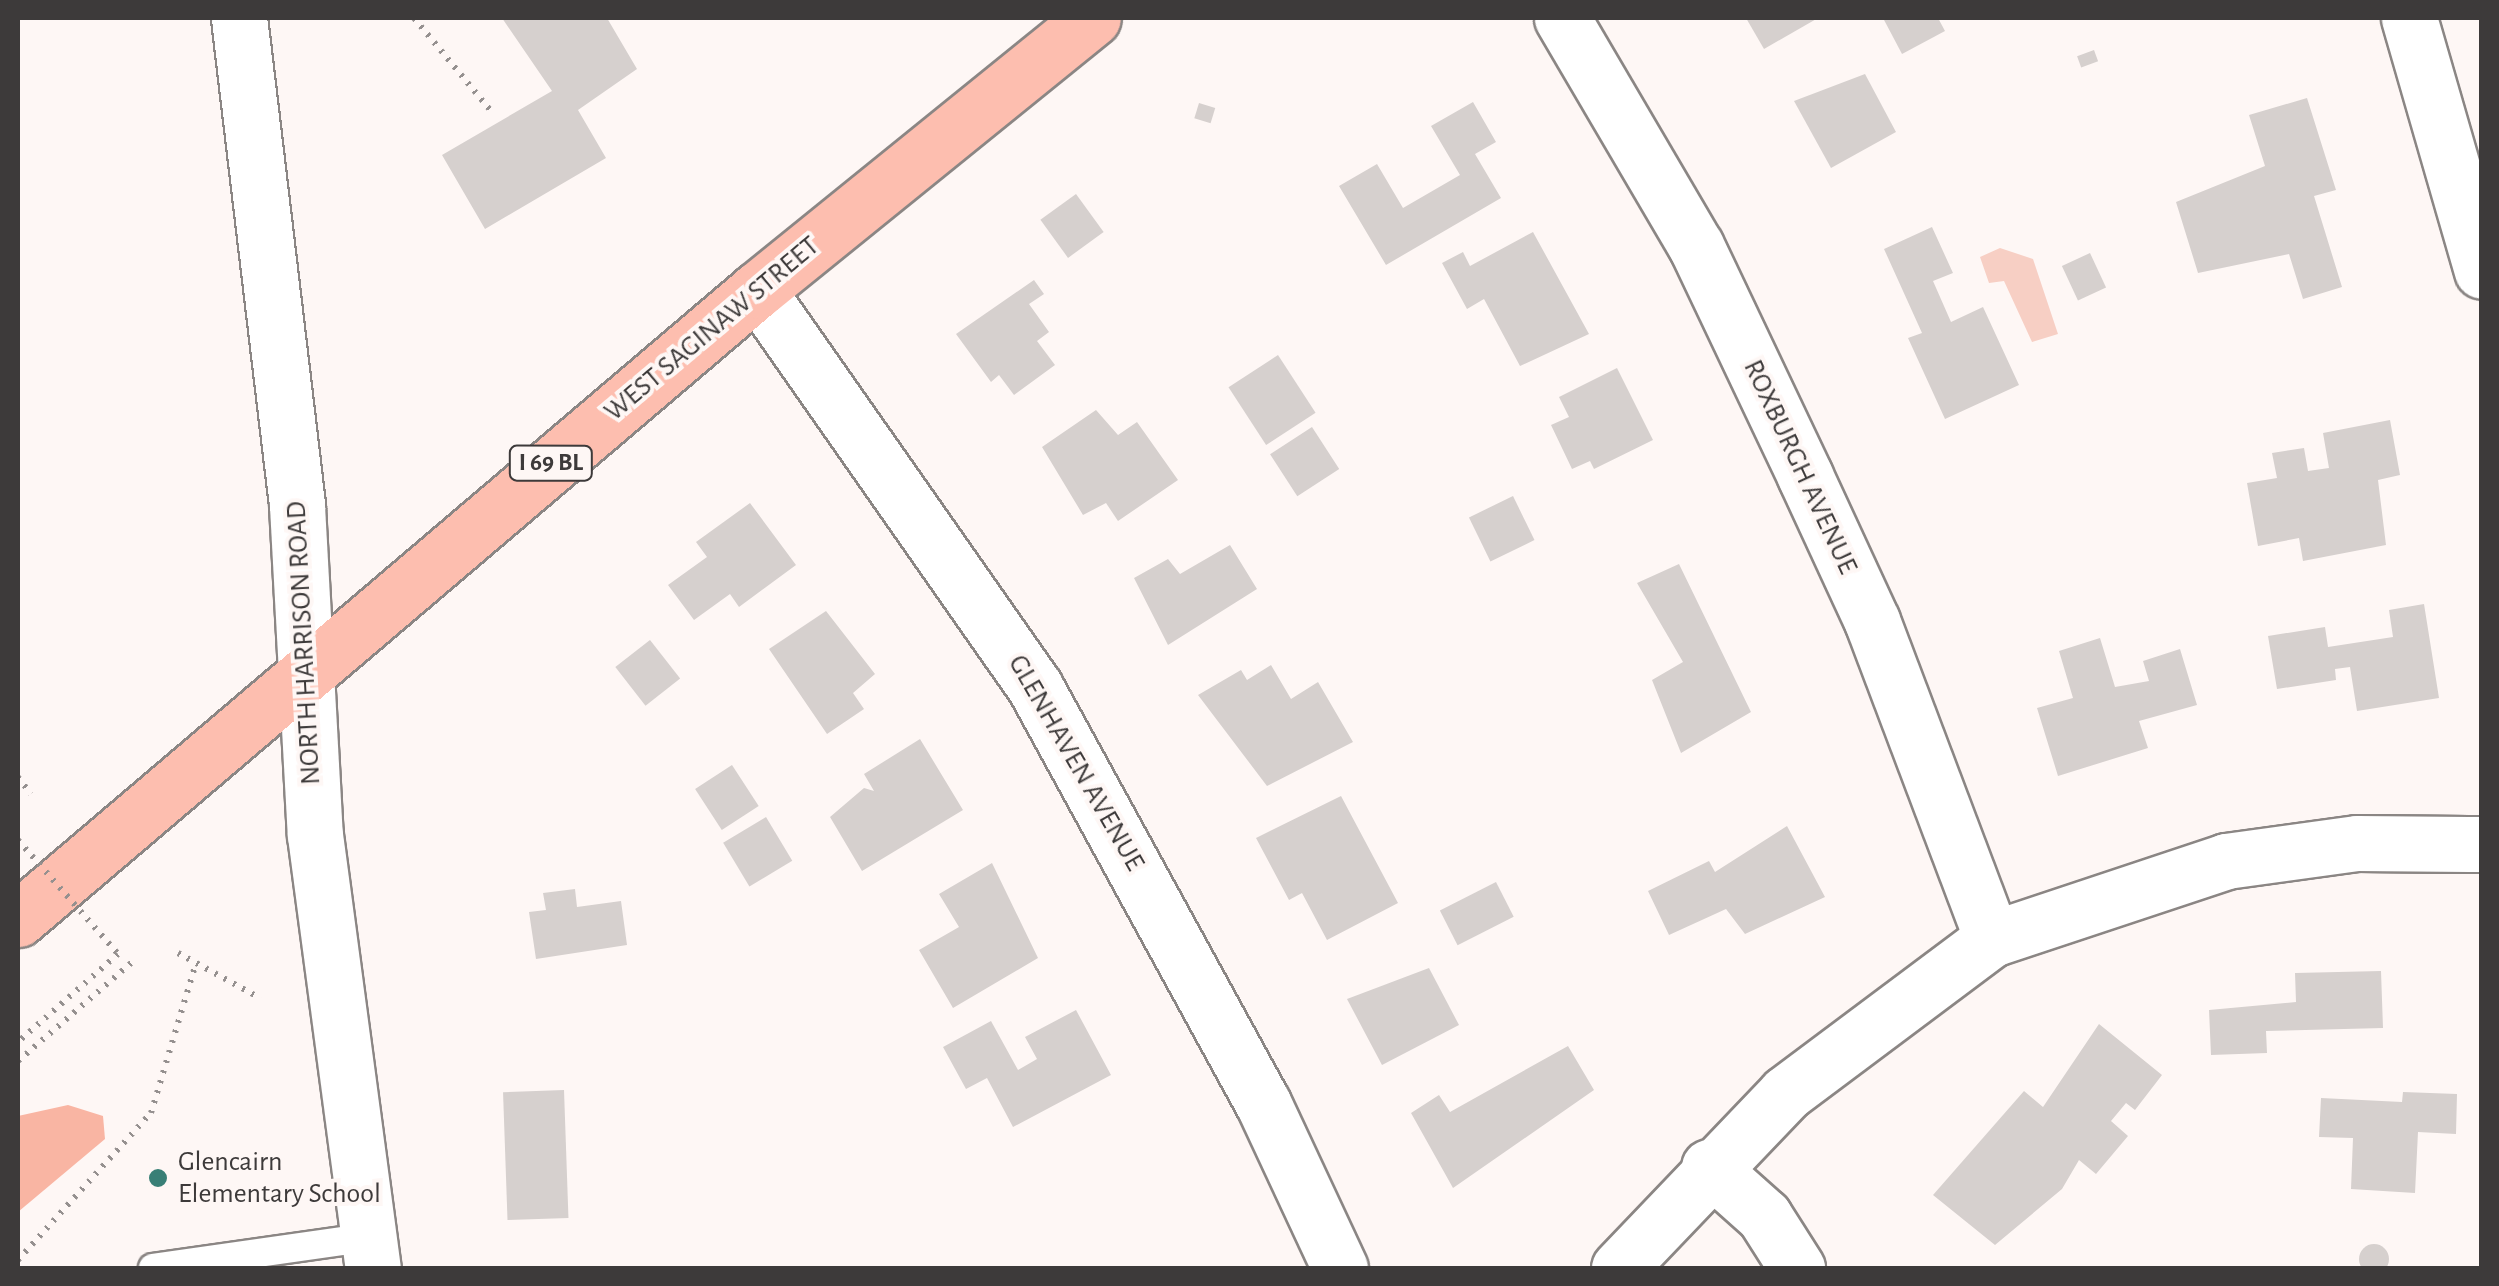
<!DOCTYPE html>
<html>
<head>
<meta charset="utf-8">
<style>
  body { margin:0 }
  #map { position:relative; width:2499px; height:1286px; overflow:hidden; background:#fef7f5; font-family:"Alegreya Sans",sans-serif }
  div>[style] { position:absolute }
  .green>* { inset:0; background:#f9b5a3 }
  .water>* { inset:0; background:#f7cfc4 }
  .building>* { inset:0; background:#d6d0ce; transform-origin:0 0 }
  .round { border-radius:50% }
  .path>* { height:6px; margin-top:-3px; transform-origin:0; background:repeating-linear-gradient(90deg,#95908f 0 2.5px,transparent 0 10.5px) }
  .roads { filter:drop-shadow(2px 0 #8b8684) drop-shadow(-2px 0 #8b8684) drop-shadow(0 2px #8b8684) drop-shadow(0 -2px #8b8684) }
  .service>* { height:28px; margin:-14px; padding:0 14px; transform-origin:14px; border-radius:14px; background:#fff }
  .minor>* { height:55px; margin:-27.5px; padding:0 27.5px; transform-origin:27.5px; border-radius:27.5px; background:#fff }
  .tertiary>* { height:55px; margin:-27.5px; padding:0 27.5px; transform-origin:27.5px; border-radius:27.5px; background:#fff }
  .primary>* { height:55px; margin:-27.5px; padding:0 27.5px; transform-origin:27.5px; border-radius:27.5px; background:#fdbeaf }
  .path-bridge>* { height:6px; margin-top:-3px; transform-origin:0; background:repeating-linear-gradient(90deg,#95908f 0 2.5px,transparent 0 10.5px) }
  .dots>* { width:28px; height:28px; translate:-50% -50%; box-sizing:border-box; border:5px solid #fef7f5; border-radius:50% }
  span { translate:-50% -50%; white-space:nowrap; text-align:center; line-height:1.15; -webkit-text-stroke:8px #fef7f5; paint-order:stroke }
  .shield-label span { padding:2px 8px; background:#fef7f5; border:2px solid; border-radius:8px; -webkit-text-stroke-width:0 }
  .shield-label { font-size:25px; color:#3d3a3a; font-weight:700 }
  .street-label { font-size:28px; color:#3d3a3a }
  .poi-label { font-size:28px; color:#3d3a3a }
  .left { translate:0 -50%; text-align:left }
  .frame { position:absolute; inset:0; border:20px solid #3d3a3a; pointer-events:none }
</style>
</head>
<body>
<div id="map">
  <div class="green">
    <i style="clip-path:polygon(68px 1105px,103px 1116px,105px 1139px,18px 1212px,18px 1116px)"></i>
  </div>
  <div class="water">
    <i style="clip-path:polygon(2000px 248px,2033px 259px,2058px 334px,2032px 342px,2004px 281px,1989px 283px,1980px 257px)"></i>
  </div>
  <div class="building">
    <i style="clip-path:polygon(502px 18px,607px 18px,637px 69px,578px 110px,606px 158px,485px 229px,442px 155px,552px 91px)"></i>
    <i style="clip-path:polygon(1746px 18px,1818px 18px,1764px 49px)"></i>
    <i style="clip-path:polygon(1883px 18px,1938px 18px,1945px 31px,1902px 54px)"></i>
    <i style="left:2094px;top:50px;width:12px;height:18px;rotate:70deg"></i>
    <i style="clip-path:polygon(1865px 74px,1896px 132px,1831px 168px,1794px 101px)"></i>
    <i style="clip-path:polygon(2307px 98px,2336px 190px,2314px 196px,2342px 287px,2303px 299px,2289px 254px,2198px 273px,2176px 202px,2265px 166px,2249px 115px)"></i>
    <i style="clip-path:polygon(1473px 102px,1496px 142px,1475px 154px,1501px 198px,1386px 265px,1339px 186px,1377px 164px,1403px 208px,1460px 175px,1431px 126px)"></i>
    <i style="left:1199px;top:103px;width:17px;height:16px;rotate:17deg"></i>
    <i style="left:1076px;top:194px;width:47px;height:44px;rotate:54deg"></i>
    <i style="clip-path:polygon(1932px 227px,1953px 273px,1933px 281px,1951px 322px,1983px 307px,2019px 385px,1945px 419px,1908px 338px,1922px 333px,1884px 249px)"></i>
    <i style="clip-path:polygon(1533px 232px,1589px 334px,1520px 366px,1484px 299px,1467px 309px,1442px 263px,1463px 252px,1470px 266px)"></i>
    <i style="left:2090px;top:253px;width:38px;height:31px;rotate:65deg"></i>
    <i style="clip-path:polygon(1034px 280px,1044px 294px,1029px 304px,1049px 332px,1037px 341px,1055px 365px,1014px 395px,999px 375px,991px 382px,956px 334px)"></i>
    <i style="left:1278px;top:355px;width:69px;height:59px;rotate:57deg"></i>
    <i style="clip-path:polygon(1617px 368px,1653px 440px,1594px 469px,1590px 461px,1572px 469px,1551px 425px,1569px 417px,1559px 397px)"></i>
    <i style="clip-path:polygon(1096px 410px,1118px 435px,1137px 422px,1178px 480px,1118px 521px,1106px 503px,1083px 515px,1042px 447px)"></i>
    <i style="clip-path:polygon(2390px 420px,2400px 475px,2378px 480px,2386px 545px,2303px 561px,2299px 538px,2258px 546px,2247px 483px,2277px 478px,2272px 453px,2304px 448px,2308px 471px,2329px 468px,2323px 433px)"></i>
    <i style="left:1312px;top:427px;width:50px;height:50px;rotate:57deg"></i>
    <i style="left:1513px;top:496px;width:49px;height:49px;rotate:64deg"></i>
    <i style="clip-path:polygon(750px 503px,796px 565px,739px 607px,730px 594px,694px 620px,668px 585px,707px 557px,696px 542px)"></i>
    <i style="clip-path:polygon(1230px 545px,1257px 589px,1168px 645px,1134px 578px,1168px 559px,1180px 574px)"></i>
    <i style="clip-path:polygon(1679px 564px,1751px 712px,1681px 753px,1652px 680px,1683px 662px,1637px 583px)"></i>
    <i style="clip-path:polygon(2424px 604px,2439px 698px,2357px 711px,2350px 667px,2335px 669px,2336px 680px,2277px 689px,2268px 636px,2325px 627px,2328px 647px,2393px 637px,2389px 610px)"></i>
    <i style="clip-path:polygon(826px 611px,875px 674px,853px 693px,864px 709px,827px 734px,769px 649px)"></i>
    <i style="clip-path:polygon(2100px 638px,2115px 687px,2149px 681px,2143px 661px,2180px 649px,2197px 705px,2139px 721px,2148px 748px,2058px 776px,2037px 708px,2073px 698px,2059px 651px)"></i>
    <i style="left:650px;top:640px;width:49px;height:44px;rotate:52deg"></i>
    <i style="clip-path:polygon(1271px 665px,1291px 699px,1318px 682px,1353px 742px,1267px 786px,1198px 695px,1241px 670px,1247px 680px)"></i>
    <i style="clip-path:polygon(920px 739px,963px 810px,862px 871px,830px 817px,864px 788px,874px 791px,864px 774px)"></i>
    <i style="left:732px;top:765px;width:49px;height:44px;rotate:57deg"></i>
    <i style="clip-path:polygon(1341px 796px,1398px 903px,1327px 940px,1302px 893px,1289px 900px,1256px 838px)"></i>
    <i style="left:766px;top:817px;width:51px;height:50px;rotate:59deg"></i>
    <i style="clip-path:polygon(1787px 826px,1825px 897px,1745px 934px,1726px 909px,1669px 935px,1648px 891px,1709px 861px,1715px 872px)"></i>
    <i style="clip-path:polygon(992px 863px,1038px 958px,953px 1008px,919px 950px,959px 927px,939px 894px)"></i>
    <i style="left:1496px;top:882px;width:39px;height:63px;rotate:63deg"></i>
    <i style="clip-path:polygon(575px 889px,577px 907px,621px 901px,627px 945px,536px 959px,529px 912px,546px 910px,543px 893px)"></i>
    <i style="clip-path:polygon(1429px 968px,1459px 1025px,1382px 1065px,1347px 999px)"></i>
    <i style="clip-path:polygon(2381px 971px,2383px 1028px,2266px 1031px,2267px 1053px,2211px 1055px,2209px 1010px,2296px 1002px,2295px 973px)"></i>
    <i style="clip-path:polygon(1076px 1010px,1111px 1075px,1013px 1127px,987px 1078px,966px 1089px,943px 1047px,991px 1021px,1018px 1070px,1037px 1059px,1025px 1037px)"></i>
    <i style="clip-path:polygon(2099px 1024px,2162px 1075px,2135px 1110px,2126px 1103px,2111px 1121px,2128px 1136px,2096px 1174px,2079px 1160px,2062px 1189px,1995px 1245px,1933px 1195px,2024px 1091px,2043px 1107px)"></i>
    <i style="clip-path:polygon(1568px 1046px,1594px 1090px,1453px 1188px,1411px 1113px,1439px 1095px,1450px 1112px)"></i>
    <i style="left:564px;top:1090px;width:128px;height:61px;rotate:88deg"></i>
    <i style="clip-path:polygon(2403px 1092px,2457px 1094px,2456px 1134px,2418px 1132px,2415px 1193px,2351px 1189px,2353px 1138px,2319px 1137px,2321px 1098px,2402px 1102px)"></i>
    <i class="round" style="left:2359px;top:1244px;width:30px;height:30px"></i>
  </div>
  <div class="path">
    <i style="left:414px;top:18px;width:119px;rotate:50.4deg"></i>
    <i style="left:18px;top:777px;width:21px;rotate:53deg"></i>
    <i style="left:178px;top:953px;width:94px;rotate:28.8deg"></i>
    <i style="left:18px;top:1061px;width:150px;rotate:-40.9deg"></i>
    <i style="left:18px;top:1260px;width:198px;rotate:-47.9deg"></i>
    <i style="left:151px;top:1113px;width:157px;rotate:-73.3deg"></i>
  </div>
  <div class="roads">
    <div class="service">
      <i style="left:153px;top:1268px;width:219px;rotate:-8.1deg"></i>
    </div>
    <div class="minor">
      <i style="left:1562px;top:18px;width:264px;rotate:59.6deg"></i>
      <i style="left:1696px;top:246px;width:255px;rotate:64.6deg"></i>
      <i style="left:1805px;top:476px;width:160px;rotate:65.2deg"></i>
      <i style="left:1872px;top:621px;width:340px;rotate:69.3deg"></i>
      <i style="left:2409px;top:18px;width:263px;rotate:73.9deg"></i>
      <i style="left:757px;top:290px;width:485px;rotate:55deg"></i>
      <i style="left:1035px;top:687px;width:474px;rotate:61.3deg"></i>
      <i style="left:1263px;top:1103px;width:182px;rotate:65deg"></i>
      <i style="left:1709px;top:1167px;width:74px;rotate:41.7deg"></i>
      <i style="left:1764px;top:1216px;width:62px;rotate:57.6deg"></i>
      <i style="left:1619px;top:1268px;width:242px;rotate:-46.3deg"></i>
      <i style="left:1786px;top:1093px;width:257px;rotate:-36.8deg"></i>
      <i style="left:1992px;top:939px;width:247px;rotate:-18.4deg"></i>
      <i style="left:2226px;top:861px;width:132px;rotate:-7.8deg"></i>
      <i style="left:2357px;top:843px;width:125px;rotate:0.5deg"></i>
    </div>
    <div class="tertiary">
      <i style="left:239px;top:18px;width:491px;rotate:83.2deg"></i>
      <i style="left:297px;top:506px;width:329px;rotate:86.9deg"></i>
      <i style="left:315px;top:835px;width:437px;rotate:82.4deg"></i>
    </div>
    <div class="primary">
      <i style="left:18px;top:919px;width:970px;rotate:-40.4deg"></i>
      <i style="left:757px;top:290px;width:432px;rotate:-39deg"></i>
    </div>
  </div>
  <div class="path-bridge">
    <i style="left:18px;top:840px;width:152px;rotate:48.7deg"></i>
    <i style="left:118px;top:954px;width:133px;rotate:138.7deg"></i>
  </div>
  <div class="dots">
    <i style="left:158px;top:1178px;background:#387f76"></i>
  </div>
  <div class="shield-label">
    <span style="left:551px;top:463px">I 69 BL</span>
  </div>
  <div class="street-label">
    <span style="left:712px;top:329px;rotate:-40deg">WEST SAGINAW STREET</span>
    <span style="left:1800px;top:467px;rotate:65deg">ROXBURGH AVENUE</span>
    <span style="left:304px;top:643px;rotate:-93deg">NORTH HARRISON ROAD</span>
    <span style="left:1076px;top:763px;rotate:60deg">GLENHAVEN AVENUE</span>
  </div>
  <div class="poi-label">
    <span class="left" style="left:178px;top:1178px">Glencairn<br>Elementary School</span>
  </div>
  <div class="frame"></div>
</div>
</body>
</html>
